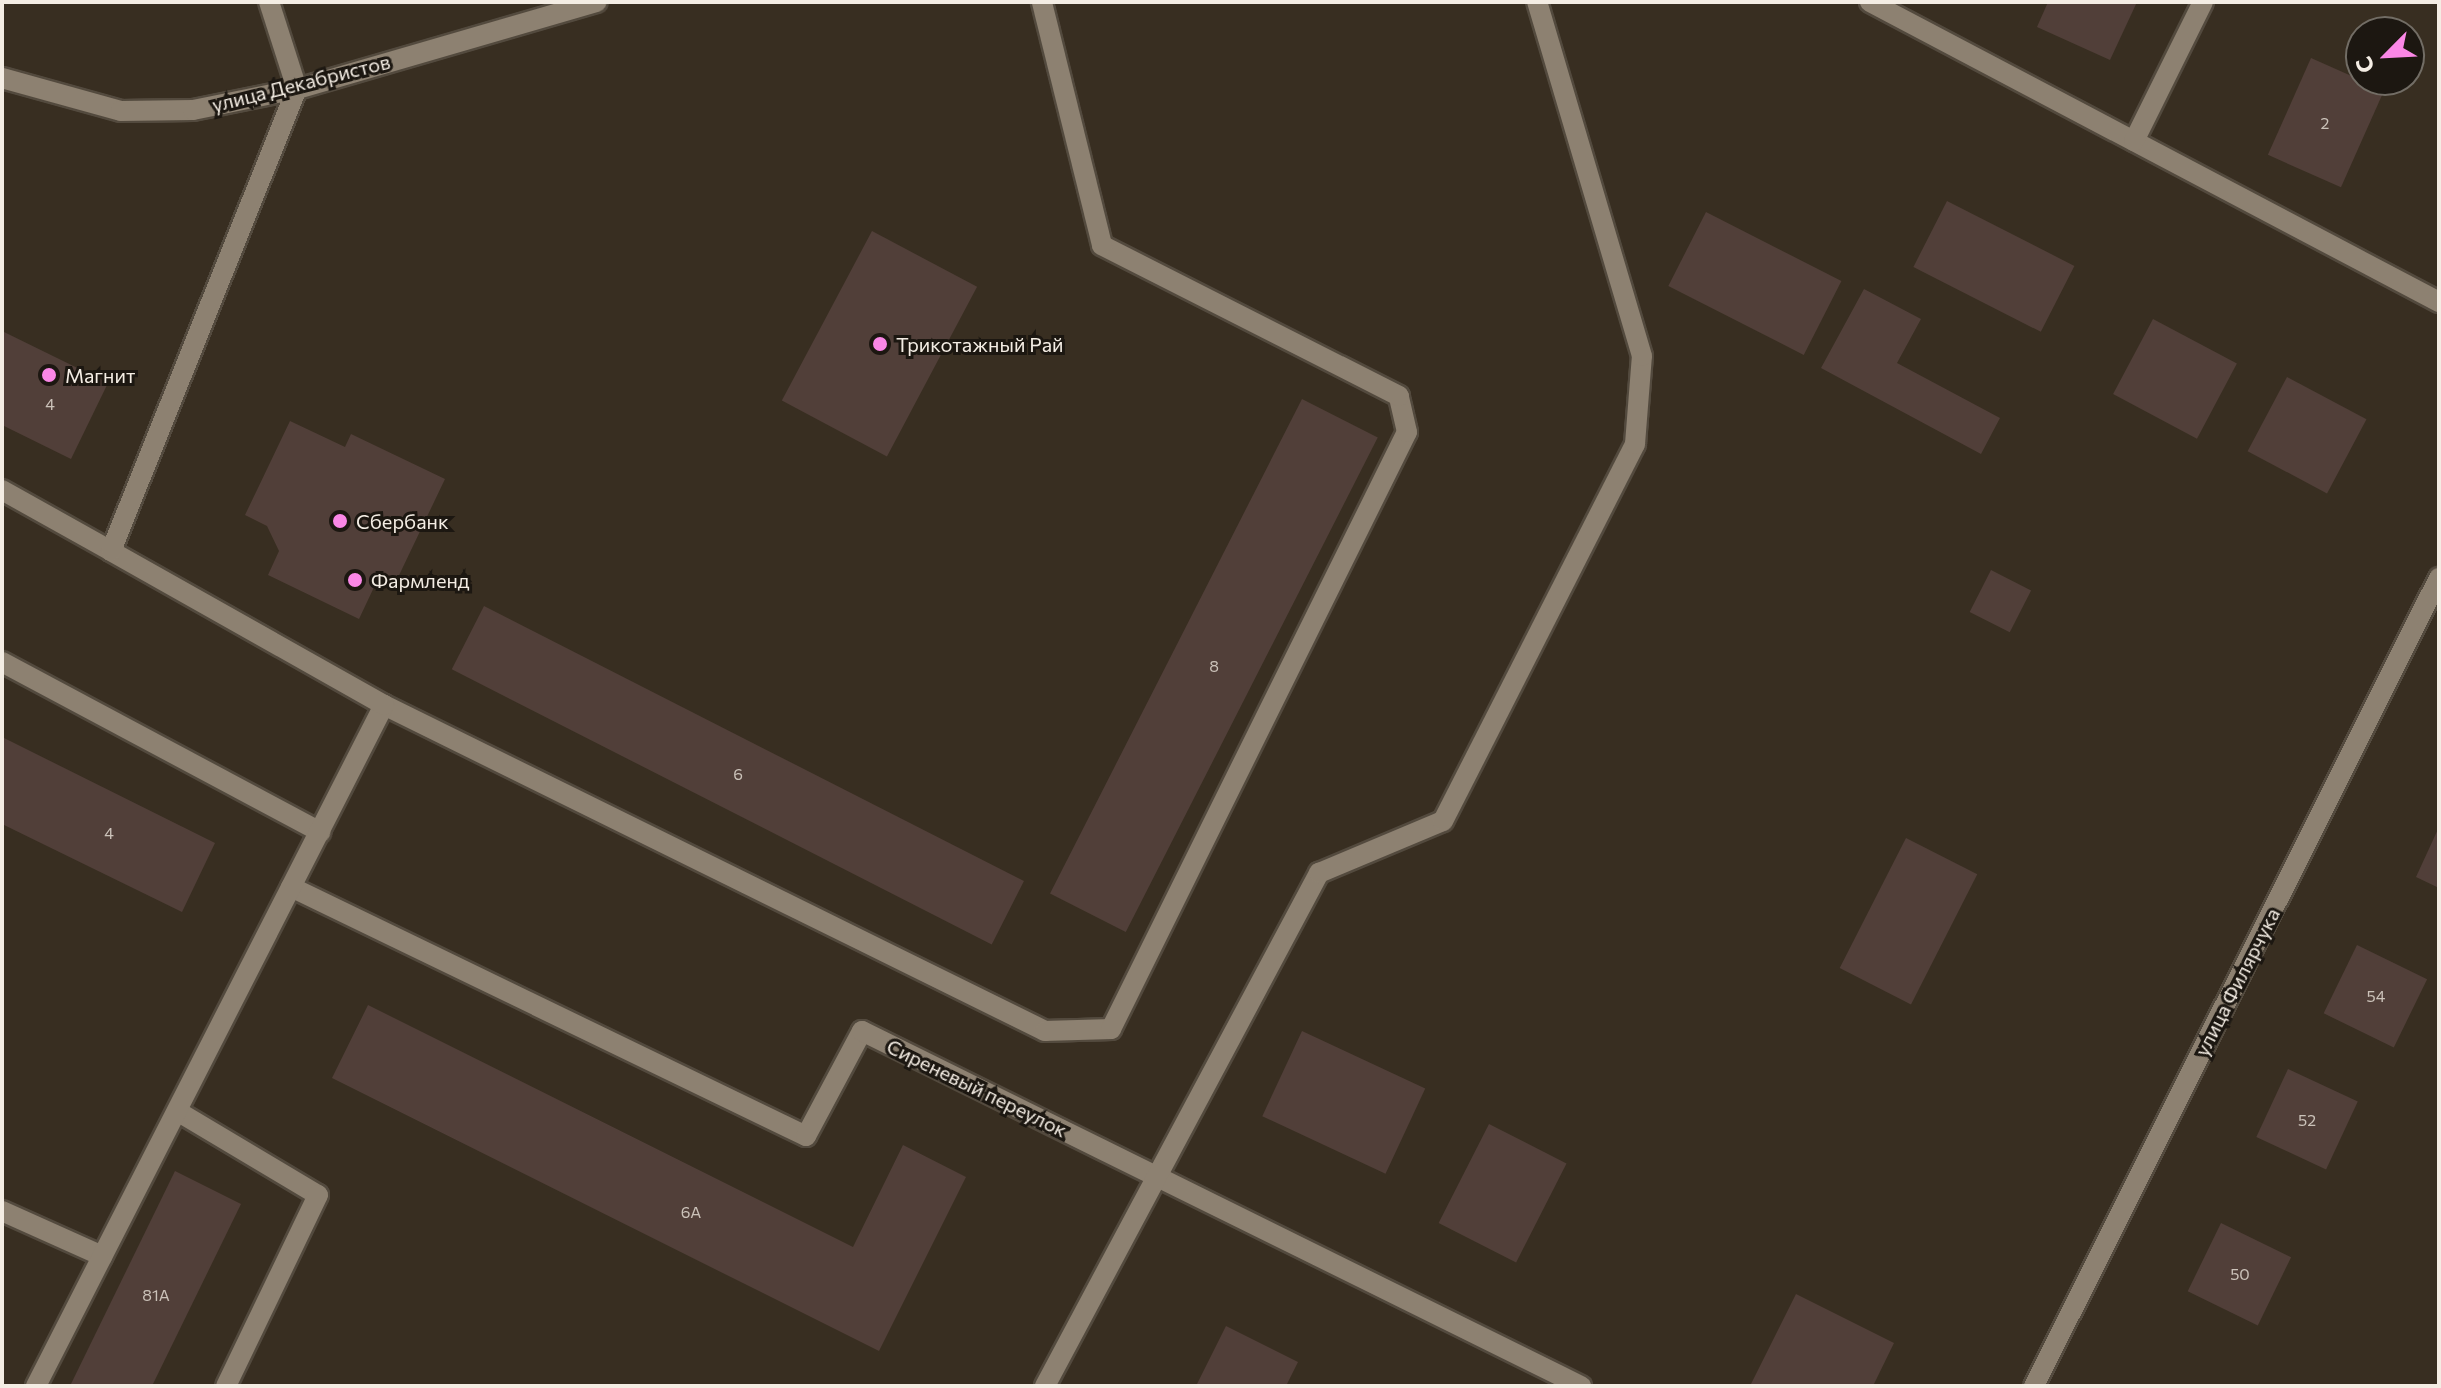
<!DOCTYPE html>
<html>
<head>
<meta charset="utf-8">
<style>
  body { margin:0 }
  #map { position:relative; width:2441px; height:1388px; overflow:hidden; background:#382e21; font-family:Commissioner,sans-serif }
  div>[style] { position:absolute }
  .building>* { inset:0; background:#513f39; transform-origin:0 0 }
  .roads { filter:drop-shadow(2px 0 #534a3e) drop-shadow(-2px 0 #534a3e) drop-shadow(0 2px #534a3e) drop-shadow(0 -2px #534a3e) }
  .minor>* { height:20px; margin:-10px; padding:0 10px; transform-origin:10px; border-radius:10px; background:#8d8171 }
  .dots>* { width:22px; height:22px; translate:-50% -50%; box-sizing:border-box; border:4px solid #1c1711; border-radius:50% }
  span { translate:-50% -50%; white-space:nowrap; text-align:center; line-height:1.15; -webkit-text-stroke:6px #1c1711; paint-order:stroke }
  .number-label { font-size:16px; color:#cbc2b9 }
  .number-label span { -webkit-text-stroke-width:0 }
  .street-label { font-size:20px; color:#f4ede4 }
  .poi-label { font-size:20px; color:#f4ede4 }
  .left { translate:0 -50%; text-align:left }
  .frame { position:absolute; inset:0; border:4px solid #f4ede4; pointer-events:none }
  .north { position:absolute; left:2345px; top:16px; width:80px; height:80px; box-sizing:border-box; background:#1c1711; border:2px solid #726d65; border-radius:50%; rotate:246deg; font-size:22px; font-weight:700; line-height:32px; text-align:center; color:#f4ede4 }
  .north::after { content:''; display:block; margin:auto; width:28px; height:36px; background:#fa87e6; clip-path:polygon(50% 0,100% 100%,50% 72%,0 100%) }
</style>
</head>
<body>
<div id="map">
  <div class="building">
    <i style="clip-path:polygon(2048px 2px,2137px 2px,2110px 60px,2037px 27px)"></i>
    <i style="left:2311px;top:58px;width:80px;height:106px;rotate:24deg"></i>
    <i style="left:1947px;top:201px;width:143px;height:74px;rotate:27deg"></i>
    <i style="left:1706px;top:212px;width:152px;height:83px;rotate:27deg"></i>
    <i style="left:872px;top:231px;width:119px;height:192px;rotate:28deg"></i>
    <i style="clip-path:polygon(1864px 289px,1921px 319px,1897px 363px,2000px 418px,1981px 454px,1821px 368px)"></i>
    <i style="left:2153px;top:319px;width:95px;height:85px;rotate:28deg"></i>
    <i style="clip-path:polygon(2px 331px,108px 383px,71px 459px,2px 425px)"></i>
    <i style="left:2287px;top:377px;width:90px;height:84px;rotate:28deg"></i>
    <i style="left:1302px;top:399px;width:85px;height:555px;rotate:27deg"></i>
    <i style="clip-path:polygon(290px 421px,345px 447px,351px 434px,445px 479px,392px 590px,376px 583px,359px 619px,268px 575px,279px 551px,267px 526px,245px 515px)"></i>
    <i style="left:1991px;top:570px;width:45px;height:47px;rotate:27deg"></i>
    <i style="left:484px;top:606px;width:606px;height:71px;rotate:27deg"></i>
    <i style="clip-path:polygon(2px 737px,215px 843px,182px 912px,2px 824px)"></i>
    <i style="clip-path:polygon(2439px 827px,2439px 888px,2416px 877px)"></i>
    <i style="left:1906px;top:838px;width:80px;height:146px;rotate:27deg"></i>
    <i style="left:2357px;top:945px;width:78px;height:76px;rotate:26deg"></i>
    <i style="clip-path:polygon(368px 1005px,853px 1247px,903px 1145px,966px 1177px,879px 1351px,332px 1078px)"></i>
    <i style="left:1302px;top:1031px;width:136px;height:94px;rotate:25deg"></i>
    <i style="left:2288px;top:1069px;width:77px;height:75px;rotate:25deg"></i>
    <i style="left:1489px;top:1124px;width:87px;height:111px;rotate:27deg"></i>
    <i style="clip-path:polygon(175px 1171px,241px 1204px,152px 1386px,70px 1386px)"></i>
    <i style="left:2221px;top:1223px;width:78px;height:76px;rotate:26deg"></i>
    <i style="clip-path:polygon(1796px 1294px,1894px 1343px,1873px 1386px,1750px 1386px)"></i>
    <i style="clip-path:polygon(1226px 1326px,1298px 1362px,1286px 1386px,1196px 1386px)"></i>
  </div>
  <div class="roads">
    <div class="minor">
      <i style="left:1870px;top:2px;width:643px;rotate:27.8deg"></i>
      <i style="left:2px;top:78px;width:123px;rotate:15.5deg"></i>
      <i style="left:121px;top:111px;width:72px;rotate:-0.8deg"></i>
      <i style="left:193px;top:110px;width:106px;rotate:-11.4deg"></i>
      <i style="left:297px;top:89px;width:312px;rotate:-16.2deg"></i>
      <i style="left:2134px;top:141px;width:155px;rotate:-63.6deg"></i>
      <i style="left:2px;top:490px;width:125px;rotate:29.2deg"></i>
      <i style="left:2px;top:662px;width:361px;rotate:28.1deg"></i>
      <i style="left:384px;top:705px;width:737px;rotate:26.25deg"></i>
      <i style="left:1045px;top:1031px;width:66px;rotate:-1.7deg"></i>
      <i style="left:1111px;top:1029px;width:666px;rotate:-63.63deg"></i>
      <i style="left:1407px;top:432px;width:37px;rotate:-103deg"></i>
      <i style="left:1399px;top:396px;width:333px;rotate:-153.1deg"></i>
      <i style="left:1102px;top:245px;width:250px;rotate:-103.9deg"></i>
      <i style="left:291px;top:887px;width:572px;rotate:25.8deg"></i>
      <i style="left:806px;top:1136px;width:119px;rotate:-61.9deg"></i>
      <i style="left:862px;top:1031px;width:802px;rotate:26.28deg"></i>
      <i style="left:177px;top:1111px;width:164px;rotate:30.8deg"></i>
      <i style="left:318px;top:1195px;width:212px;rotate:115.7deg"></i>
      <i style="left:2px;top:1211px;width:110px;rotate:24.2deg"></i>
      <i style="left:36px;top:1386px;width:765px;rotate:-62.93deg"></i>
      <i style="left:384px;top:705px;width:313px;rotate:-150.6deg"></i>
      <i style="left:111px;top:551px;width:498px;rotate:-68.1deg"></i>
      <i style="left:297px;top:89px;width:91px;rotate:-107.8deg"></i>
      <i style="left:1045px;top:1386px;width:582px;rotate:-61.89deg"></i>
      <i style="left:1319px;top:873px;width:134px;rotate:-22.8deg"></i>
      <i style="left:1443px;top:821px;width:423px;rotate:-63deg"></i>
      <i style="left:1635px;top:444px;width:88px;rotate:-85.5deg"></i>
      <i style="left:1642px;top:356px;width:369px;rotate:-106.5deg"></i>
      <i style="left:2034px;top:1386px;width:904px;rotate:-63.38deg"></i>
    </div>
  </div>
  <div class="dots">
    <i style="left:880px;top:344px;background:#fa87e6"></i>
    <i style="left:49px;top:375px;background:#fa87e6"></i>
    <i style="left:340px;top:521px;background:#fa87e6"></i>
    <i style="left:355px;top:580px;background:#fa87e6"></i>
  </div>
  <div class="number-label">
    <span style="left:2325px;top:123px">2</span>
    <span style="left:50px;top:404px">4</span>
    <span style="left:1214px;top:666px">8</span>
    <span style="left:738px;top:774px">6</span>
    <span style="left:109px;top:833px">4</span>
    <span style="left:2376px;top:996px">54</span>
    <span style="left:2307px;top:1120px">52</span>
    <span style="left:691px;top:1212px">6А</span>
    <span style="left:2240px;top:1274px">50</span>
    <span style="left:156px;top:1295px">81А</span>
  </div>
  <div class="street-label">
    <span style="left:301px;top:83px;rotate:-14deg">улица Декабристов</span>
    <span style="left:2237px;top:982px;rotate:-63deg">улица Филярчука</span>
    <span style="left:977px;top:1088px;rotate:26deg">Сиреневый переулок</span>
  </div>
  <div class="poi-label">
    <span class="left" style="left:896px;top:344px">Трикотажный Рай</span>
    <span class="left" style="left:65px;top:375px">Магнит</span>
    <span class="left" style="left:356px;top:521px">Сбербанк</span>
    <span class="left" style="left:371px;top:580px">Фармленд</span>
  </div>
  <div class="frame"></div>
  <div class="north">С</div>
</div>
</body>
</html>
